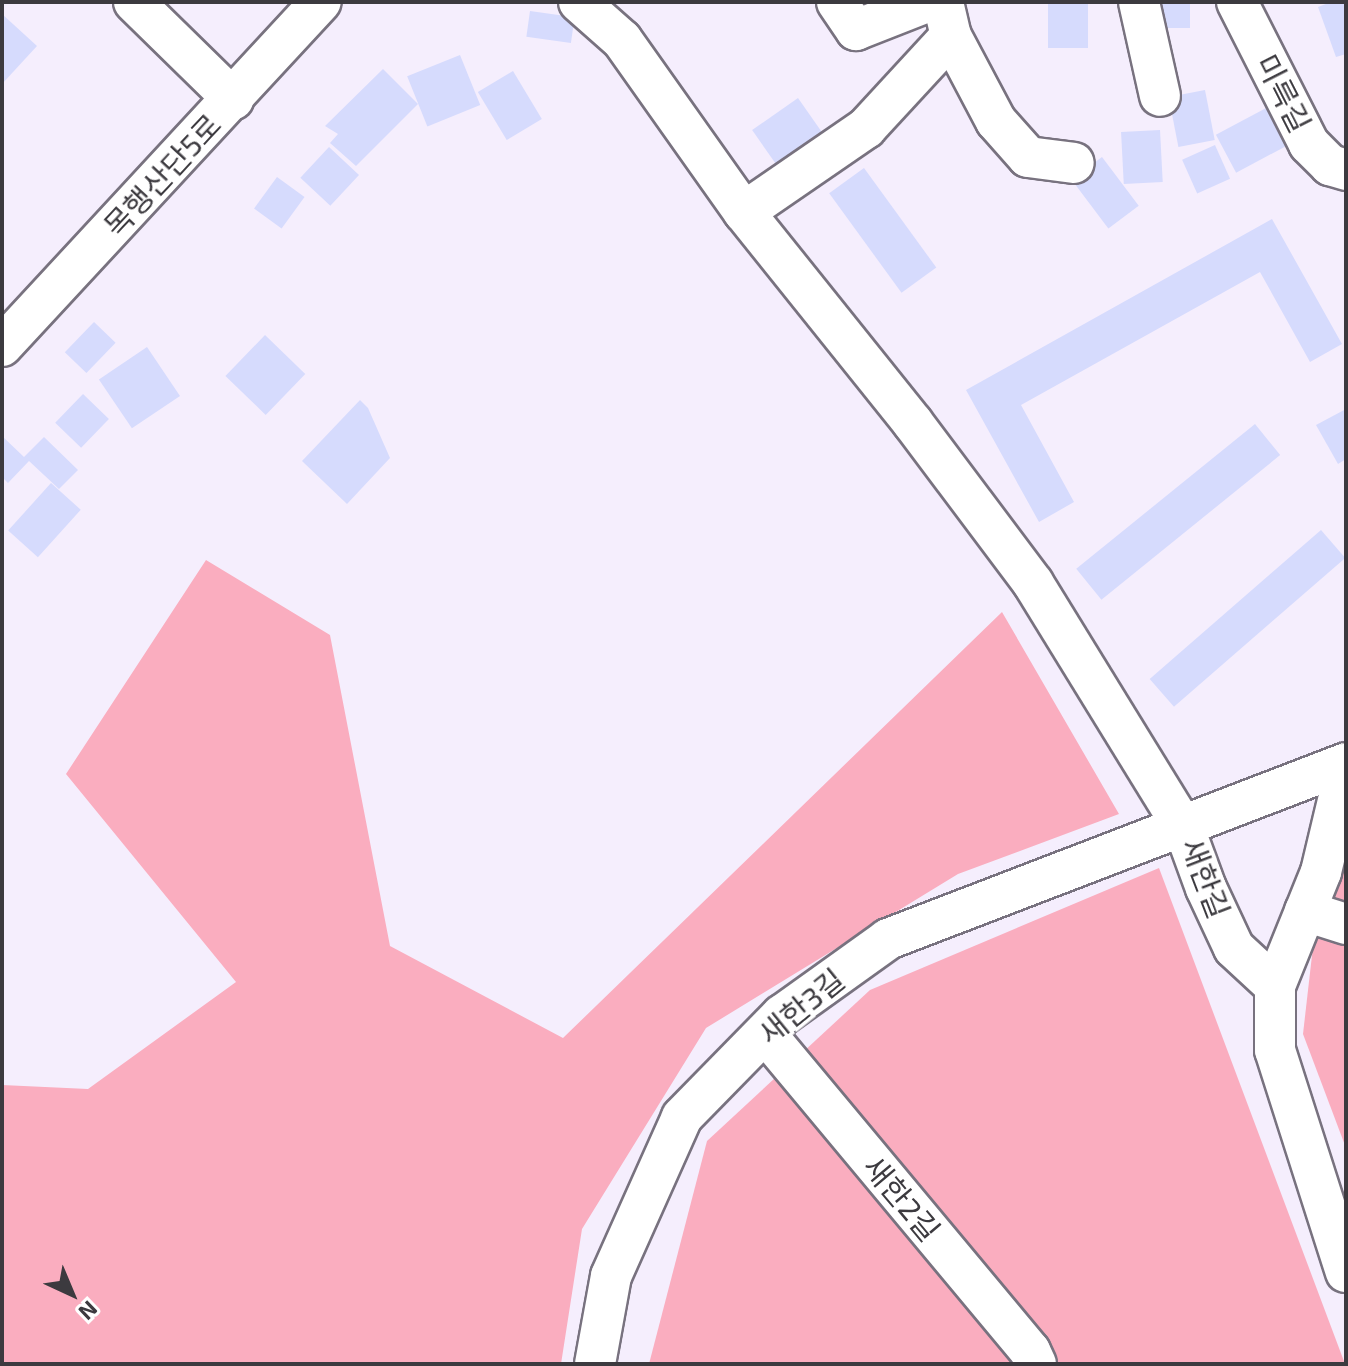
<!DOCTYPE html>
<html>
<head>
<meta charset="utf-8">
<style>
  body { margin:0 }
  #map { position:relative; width:1348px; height:1366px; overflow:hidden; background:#f5eefd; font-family:"Exo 2","Noto Sans KR",sans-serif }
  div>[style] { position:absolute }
  .green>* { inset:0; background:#faadbf }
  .building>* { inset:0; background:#d6dbfd; transform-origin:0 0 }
  .roads { filter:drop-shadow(2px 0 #78727f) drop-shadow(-2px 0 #78727f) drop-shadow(0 2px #78727f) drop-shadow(0 -2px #78727f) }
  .minor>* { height:40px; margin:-20px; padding:0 20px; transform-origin:20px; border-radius:20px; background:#fff }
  span { translate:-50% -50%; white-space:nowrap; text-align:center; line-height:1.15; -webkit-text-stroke:7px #fff; paint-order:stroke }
  .street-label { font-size:30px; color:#3c3a3f }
  .frame { position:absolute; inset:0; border:4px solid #3c3a3f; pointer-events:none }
  .north { position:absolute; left:32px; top:1254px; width:80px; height:80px; -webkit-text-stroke:6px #fff; paint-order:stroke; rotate:136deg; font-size:22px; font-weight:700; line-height:32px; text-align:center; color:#3c3a3f }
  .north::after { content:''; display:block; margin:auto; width:28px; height:36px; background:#3c3a3f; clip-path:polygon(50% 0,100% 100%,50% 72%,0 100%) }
</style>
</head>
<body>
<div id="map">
  <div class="green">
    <i style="clip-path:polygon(206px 560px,330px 635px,390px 946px,563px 1038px,1002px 612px,1119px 814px,958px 874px,706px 1028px,582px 1229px,561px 1364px,2px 1364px,2px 1085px,88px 1089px,236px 982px,66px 774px)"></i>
    <i style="clip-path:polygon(1346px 866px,1346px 1148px,1303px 1034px,1314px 938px)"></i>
    <i style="clip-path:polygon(1159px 868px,1345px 1364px,649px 1364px,707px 1141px,870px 990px)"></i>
  </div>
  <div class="building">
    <i style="left:1048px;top:2px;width:40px;height:46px"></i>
    <i style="left:1149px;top:2px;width:41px;height:26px"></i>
    <i style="clip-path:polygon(1331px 2px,1346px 2px,1346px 54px,1336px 57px,1318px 7px)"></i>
    <i style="left:530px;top:11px;width:45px;height:26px;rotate:8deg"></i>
    <i style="clip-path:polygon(2px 14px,37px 46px,2px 84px)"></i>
    <i style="left:460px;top:55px;width:54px;height:57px;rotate:68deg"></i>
    <i style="clip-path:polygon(383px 69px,418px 104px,356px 166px,330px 143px,338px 134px,325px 126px)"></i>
    <i style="left:513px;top:71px;width:56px;height:41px;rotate:59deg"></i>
    <i style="left:1205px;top:90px;width:51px;height:37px;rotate:79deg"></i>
    <i style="left:798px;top:98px;width:47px;height:56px;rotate:55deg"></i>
    <i style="left:1268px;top:107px;width:43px;height:59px;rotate:62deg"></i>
    <i style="left:1160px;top:130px;width:52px;height:39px;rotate:87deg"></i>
    <i style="left:1215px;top:145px;width:37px;height:36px;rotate:66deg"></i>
    <i style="left:329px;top:147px;width:41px;height:42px;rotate:43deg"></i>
    <i style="left:1102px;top:157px;width:61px;height:38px;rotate:53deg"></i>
    <i style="left:864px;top:168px;width:123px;height:43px;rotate:54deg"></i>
    <i style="left:277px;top:177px;width:34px;height:39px;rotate:36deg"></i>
    <i style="clip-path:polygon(1272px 219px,1342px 344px,1310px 362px,1260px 272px,1021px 405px,1074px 502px,1039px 522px,966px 390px)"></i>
    <i style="left:94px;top:322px;width:30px;height:42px;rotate:44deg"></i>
    <i style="left:265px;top:335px;width:56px;height:57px;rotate:44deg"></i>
    <i style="left:147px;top:347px;width:59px;height:58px;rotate:56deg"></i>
    <i style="left:83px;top:394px;width:36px;height:40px;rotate:44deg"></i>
    <i style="clip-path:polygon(360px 400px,368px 408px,390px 458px,347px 504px,302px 461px)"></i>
    <i style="clip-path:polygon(1346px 409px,1346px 459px,1338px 464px,1316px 425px)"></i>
    <i style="left:1255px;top:424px;width:40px;height:230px;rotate:51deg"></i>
    <i style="clip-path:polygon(2px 436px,24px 457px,44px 437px,78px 470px,59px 489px,29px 461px,8px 483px,2px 477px)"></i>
    <i style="left:51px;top:483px;width:40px;height:64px;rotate:42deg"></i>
    <i style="left:1321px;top:530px;width:37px;height:227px;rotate:49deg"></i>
  </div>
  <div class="roads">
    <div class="minor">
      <i style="left:134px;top:2px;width:139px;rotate:44.4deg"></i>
      <i style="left:579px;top:2px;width:57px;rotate:41.5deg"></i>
      <i style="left:622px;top:40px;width:211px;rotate:54.7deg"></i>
      <i style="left:744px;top:212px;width:270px;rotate:51.3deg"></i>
      <i style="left:913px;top:423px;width:200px;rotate:53.1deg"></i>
      <i style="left:1033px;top:583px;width:288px;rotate:58.4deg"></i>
      <i style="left:1184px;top:828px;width:64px;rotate:69.9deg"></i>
      <i style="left:1206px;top:888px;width:66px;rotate:65deg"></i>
      <i style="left:1234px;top:948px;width:56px;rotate:42.8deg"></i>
      <i style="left:837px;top:2px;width:34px;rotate:56deg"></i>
      <i style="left:856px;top:30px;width:76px;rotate:-21.5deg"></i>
      <i style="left:943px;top:2px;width:35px;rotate:77deg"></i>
      <i style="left:951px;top:36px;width:96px;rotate:62.1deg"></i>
      <i style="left:996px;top:121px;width:48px;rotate:48.4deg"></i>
      <i style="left:1028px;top:157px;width:46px;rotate:7.4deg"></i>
      <i style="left:1139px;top:2px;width:96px;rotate:77.4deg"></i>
      <i style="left:1237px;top:2px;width:159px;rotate:63.1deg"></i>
      <i style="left:1309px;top:144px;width:30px;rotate:45deg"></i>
      <i style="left:1330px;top:165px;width:17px;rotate:17deg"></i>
      <i style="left:744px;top:212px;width:148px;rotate:-34.5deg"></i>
      <i style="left:866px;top:128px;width:125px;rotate:-47.3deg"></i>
      <i style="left:2px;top:346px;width:469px;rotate:-47.2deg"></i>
      <i style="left:1346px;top:767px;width:108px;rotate:103.4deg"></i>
      <i style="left:1321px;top:872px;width:123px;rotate:112deg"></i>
      <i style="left:1275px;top:986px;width:64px;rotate:90deg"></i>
      <i style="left:1275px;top:1050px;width:233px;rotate:72.3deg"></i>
      <i style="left:1305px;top:911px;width:43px;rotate:17.6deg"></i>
      <i style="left:765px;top:1033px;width:414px;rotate:50.2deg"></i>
      <i style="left:1030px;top:1351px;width:14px;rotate:65deg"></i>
      <i style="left:595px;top:1364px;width:89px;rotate:-79.7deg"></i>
      <i style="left:611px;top:1276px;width:174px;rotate:-65.9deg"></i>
      <i style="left:682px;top:1117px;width:143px;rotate:-45.6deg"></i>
      <i style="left:782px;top:1015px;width:130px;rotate:-35.6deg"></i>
      <i style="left:888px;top:939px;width:491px;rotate:-21deg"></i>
    </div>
  </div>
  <div class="street-label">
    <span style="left:1284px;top:93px;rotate:63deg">미륵길</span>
    <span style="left:162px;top:175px;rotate:-47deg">목행산단5로</span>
    <span style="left:1206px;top:878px;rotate:69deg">새한길</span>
    <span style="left:801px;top:1006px;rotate:-39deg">새한3길</span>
    <span style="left:902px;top:1198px;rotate:50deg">새한2길</span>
  </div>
  <div class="frame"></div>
  <div class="north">N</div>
</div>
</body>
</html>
